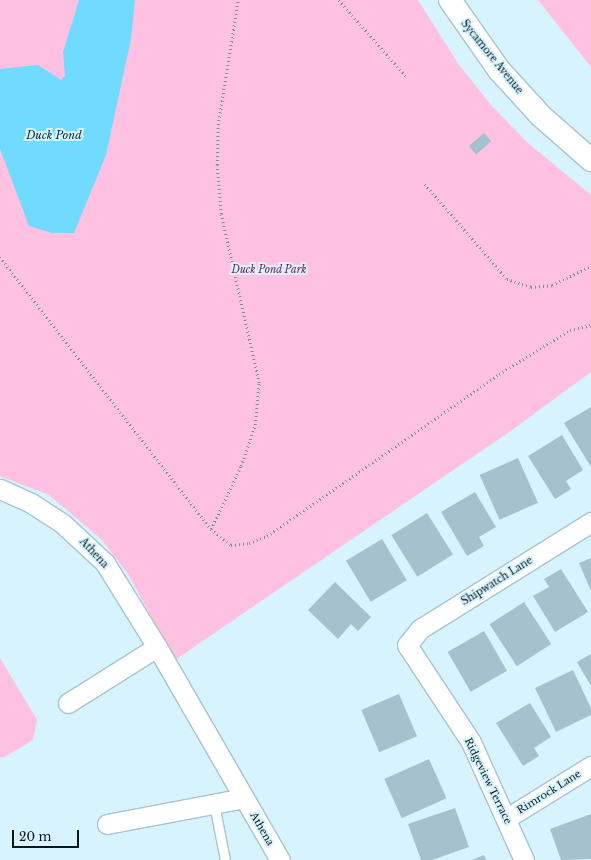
<!DOCTYPE html>
<html>
<head>
<meta charset="utf-8">
<style>
  body { margin:0 }
  #map { position:relative; width:591px; height:860px; overflow:hidden; background:#d6f3fe; font-family:"Libre Baskerville",serif }
  div>[style] { position:absolute }
  .green>* { inset:0; background:#ffc1e1 }
  .water>* { inset:0; background:#70dbfe }
  .building>* { inset:0; background:#a5c1cb; transform-origin:0 0 }
  .path>* { height:2.5px; margin-top:-1.25px; transform-origin:0; background:repeating-linear-gradient(90deg,#7b9098 0 1px,transparent 0 4px) }
  .roads { filter:drop-shadow(1px 0 #a8c4cf) drop-shadow(-1px 0 #a8c4cf) drop-shadow(0 1px #a8c4cf) drop-shadow(0 -1px #a8c4cf) }
  .service>* { height:9px; margin:-4.5px; padding:0 4.5px; transform-origin:4.5px; border-radius:4.5px; background:#fff }
  .minor>* { height:19px; margin:-9.5px; padding:0 9.5px; transform-origin:9.5px; border-radius:9.5px; background:#fff }
  .tertiary>* { height:22px; margin:-11px; padding:0 11px; transform-origin:11px; border-radius:11px; background:#fff }
  span { translate:-50% -50%; white-space:nowrap; text-align:center; line-height:1.15; -webkit-text-stroke:4px #d6f3fe; paint-order:stroke }
  .street-label { font-size:10px; color:#0c171b }
  .park-label { font-size:10px; color:#751854; font-style:italic }
  .water-label { font-size:11px; color:#003140; font-style:italic }
  .scale { position:absolute; left:12px; top:830px; width:67px; height:18px; box-sizing:border-box; border:2px solid #0c171b; border-top:0; padding-left:5px; font-size:12px; line-height:14px; white-space:nowrap; color:#0c171b; -webkit-text-stroke:3px #d6f3fe; paint-order:stroke }
</style>
</head>
<body>
<div id="map">
  <div class="green">
    <i style="clip-path:polygon(0 0,418px 0,459px 65px,491px 105px,528px 143px,591px 195px,591px 372px,515px 428px,175px 660px,128px 574px,101px 539px,49px 495px,0 476px)"></i>
    <i style="clip-path:polygon(538px 0,591px 0,591px 67px)"></i>
    <i style="clip-path:polygon(0 658px,37px 720px,33px 740px,3px 758px,0 757px)"></i>
  </div>
  <div class="water">
    <i style="clip-path:polygon(79px 0,135px 0,131px 39px,106px 155px,74px 233px,52px 233px,29px 226px,0 149px,0 69px,38px 65px,61px 80px,65px 76px,63px 52px)"></i>
  </div>
  <div class="building">
    <i style="left:484px;top:133px;width:11px;height:20px;rotate:49deg"></i>
    <i style="clip-path:polygon(591px 407px,591px 467px,564px 423px)"></i>
    <i style="clip-path:polygon(562px 435px,583px 470px,566px 481px,571px 489px,555px 499px,528px 456px)"></i>
    <i style="left:518px;top:458px;width:49px;height:42px;rotate:66deg"></i>
    <i style="clip-path:polygon(475px 492px,496px 527px,479px 537px,484px 546px,467px 556px,441px 512px)"></i>
    <i style="left:427px;top:513px;width:49px;height:42px;rotate:58deg"></i>
    <i style="left:382px;top:539px;width:48px;height:42px;rotate:59deg"></i>
    <i style="clip-path:polygon(591px 558px,591px 591px,579px 563px)"></i>
    <i style="clip-path:polygon(561px 569px,588px 612px,555px 632px,533px 596px,549px 587px,544px 579px)"></i>
    <i style="clip-path:polygon(335px 582px,371px 617px,358px 631px,351px 624px,338px 639px,308px 610px)"></i>
    <i style="left:524px;top:602px;width:50px;height:41px;rotate:57deg"></i>
    <i style="left:484px;top:631px;width:46px;height:42px;rotate:60deg"></i>
    <i style="clip-path:polygon(591px 654px,591px 686px,577px 662px)"></i>
    <i style="clip-path:polygon(573px 670px,591px 708px,591px 715px,556px 732px,535px 688px)"></i>
    <i style="left:399px;top:694px;width:46px;height:41px;rotate:67deg"></i>
    <i style="clip-path:polygon(530px 703px,551px 737px,534px 748px,539px 756px,523px 766px,496px 723px)"></i>
    <i style="left:429px;top:759px;width:43px;height:49px;rotate:66deg"></i>
    <i style="clip-path:polygon(455px 808px,469px 847px,432px 860px,421px 860px,408px 824px)"></i>
    <i style="clip-path:polygon(591px 814px,591px 859px,561px 860px,550px 829px)"></i>
    <i style="clip-path:polygon(484px 855px,486px 860px,472px 860px)"></i>
  </div>
  <div class="path">
    <i style="left:339px;top:0;width:103px;rotate:48.6deg"></i>
    <i style="left:425px;top:184px;width:125px;rotate:49.2deg"></i>
    <i style="left:507px;top:279px;width:25px;rotate:18deg"></i>
    <i style="left:531px;top:287px;width:21px;rotate:-5deg"></i>
    <i style="left:552px;top:285px;width:43px;rotate:-26deg"></i>
    <i style="left:0;top:257px;width:344px;rotate:52.2deg"></i>
    <i style="left:211px;top:529px;width:26px;rotate:39deg"></i>
    <i style="left:231px;top:545px;width:18px;rotate:-6deg"></i>
    <i style="left:249px;top:543px;width:19px;rotate:-21deg"></i>
    <i style="left:267px;top:536px;width:283px;rotate:-34.9deg"></i>
    <i style="left:499px;top:374px;width:84px;rotate:-31.8deg"></i>
    <i style="left:570px;top:330px;width:22px;rotate:-13deg"></i>
    <i style="left:211px;top:529px;width:70px;rotate:-64.5deg"></i>
    <i style="left:241px;top:466px;width:43px;rotate:-71.1deg"></i>
    <i style="left:255px;top:425px;width:42px;rotate:-84.6deg"></i>
    <i style="left:259px;top:383px;width:173px;rotate:-102.7deg"></i>
    <i style="left:221px;top:214px;width:49px;rotate:-94.7deg"></i>
    <i style="left:217px;top:165px;width:40px;rotate:-88.6deg"></i>
    <i style="left:218px;top:125px;width:127px;rotate:-80.9deg"></i>
  </div>
  <div class="roads">
    <div class="service">
      <i style="left:214px;top:804px;width:57px;rotate:78.9deg"></i>
    </div>
    <div class="minor">
      <i style="left:0;top:489px;width:34px;rotate:24deg"></i>
      <i style="left:31px;top:503px;width:37px;rotate:33deg"></i>
      <i style="left:62px;top:523px;width:59px;rotate:42.9deg"></i>
      <i style="left:105px;top:563px;width:99px;rotate:58.2deg"></i>
      <i style="left:157px;top:647px;width:246px;rotate:60deg"></i>
      <i style="left:68px;top:703px;width:105px;rotate:-32.2deg"></i>
      <i style="left:507px;top:818px;width:99px;rotate:-31.8deg"></i>
      <i style="left:107px;top:824px;width:139px;rotate:-10.7deg"></i>
      <i style="left:524px;top:860px;width:129px;rotate:-114.2deg"></i>
      <i style="left:471px;top:742px;width:116px;rotate:-123.4deg"></i>
      <i style="left:407px;top:645px;width:21px;rotate:-51deg"></i>
      <i style="left:420px;top:629px;width:202px;rotate:-32deg"></i>
    </div>
    <div class="tertiary">
      <i style="left:450px;top:0;width:85px;rotate:55deg"></i>
      <i style="left:499px;top:70px;width:62px;rotate:47.6deg"></i>
      <i style="left:541px;top:116px;width:67px;rotate:41.3deg"></i>
    </div>
  </div>
  <div class="street-label">
    <span style="left:492px;top:57px;rotate:51deg">Sycamore Avenue</span>
    <span style="left:94px;top:553px;rotate:47deg">Athena</span>
    <span style="left:497px;top:581px;rotate:-32deg">Shipwatch Lane</span>
    <span style="left:488px;top:781px;rotate:64deg">Ridgeview Terrace</span>
    <span style="left:549px;top:792px;rotate:-32deg">Rimrock Lane</span>
    <span style="left:262px;top:829px;rotate:60deg">Athena</span>
  </div>
  <div class="park-label">
    <span style="left:269px;top:270px">Duck Pond Park</span>
  </div>
  <div class="water-label">
    <span style="left:54px;top:135px">Duck Pond</span>
  </div>
  <div class="scale">20 m</div>
</div>
</body>
</html>
